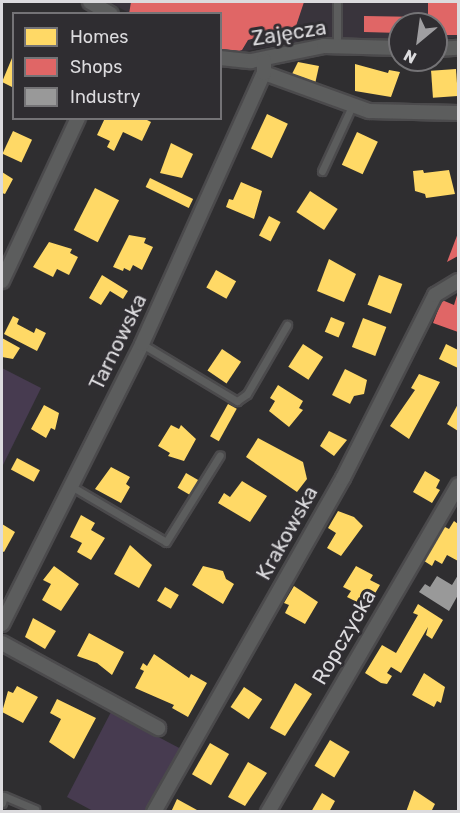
<!DOCTYPE html>
<html>
<head>
<meta charset="utf-8">
<style>
  body { margin:0 }
  #map { position:relative; width:460px; height:813px; overflow:hidden; background:#2f2e30; font-family:Rubik,sans-serif }
  div>[style] { position:absolute }
  .built>* { inset:0; background:#39343c }
  .green>* { inset:0; background:#473b50 }
  .homes>* { inset:0; background:#ffd966; transform-origin:0 0 }
  .shops>* { inset:0; background:#e06666 }
  .industry>* { inset:0; background:#999 }
  .roads { filter:drop-shadow(2px 0 #4b4a4c) drop-shadow(-2px 0 #4b4a4c) drop-shadow(0 2px #4b4a4c) drop-shadow(0 -2px #4b4a4c) }
  .service>* { height:7px; margin:-3.5px; padding:0 3.5px; transform-origin:3.5px; border-radius:3.5px; background:#5c5d5d }
  .minor>* { height:14px; margin:-7px; padding:0 7px; transform-origin:7px; border-radius:7px; background:#5c5d5d }
  span { translate:-50% -50%; white-space:nowrap; text-align:center; line-height:1.15; -webkit-text-stroke:6px #2f2d31; paint-order:stroke }
  .street-label { font-size:21px; color:#dcdbde }
  .frame { position:absolute; inset:0; border:3px solid #dcdbde; pointer-events:none }
  .legend { position:absolute; left:12px; top:12px; width:210px; height:108px; box-sizing:border-box; background:#2f2d31; border:2px solid #747376; margin:0; padding:8px 10px; list-style:none; font-size:18px; color:#dcdbde }
  .legend li { display:flex; align-items:center; gap:12px; height:30px }
  .legend b { width:30px; border:2px solid #747376 }
  .north { position:absolute; left:388px; top:12px; width:60px; height:60px; box-sizing:border-box; background:#2f2d31; border:2px solid #747376; border-radius:50%; rotate:209deg; font-size:16px; font-weight:700; line-height:24px; text-align:center; color:#dcdbde }
  .north::after { content:''; display:block; margin:auto; width:21px; height:27px; background:#9f9ea1; clip-path:polygon(50% 0,100% 100%,50% 72%,0 100%) }
</style>
</head>
<body>
<div id="map">
  <div class="built">
    <i style="clip-path:polygon(109px 2px,458px 2px,458px 37px,436px 41px,436px 24px,400px 24px,400px 40px,319px 38px,229px 54px,220px 14px,129px 13px)"></i>
  </div>
  <div class="green">
    <i style="clip-path:polygon(2px 368px,41px 388px,2px 467px)"></i>
    <i style="clip-path:polygon(111px 712px,183px 750px,147px 811px,93px 811px,67px 797px)"></i>
  </div>
  <div class="homes">
    <i style="clip-path:polygon(12px 58px,14px 59px,14px 88px,2px 82px)"></i>
    <i style="clip-path:polygon(298px 62px,319px 66px,315px 84px,291px 76px)"></i>
    <i style="clip-path:polygon(355px 64px,388px 73px,389px 70px,400px 72px,391px 97px,355px 91px)"></i>
    <i style="left:456px;top:69px;width:27px;height:25px;rotate:86deg"></i>
    <i style="left:267px;top:114px;width:23px;height:38px;rotate:25deg"></i>
    <i style="clip-path:polygon(105px 118px,143px 118px,151px 122px,142px 141px,123px 132px,114px 151px,107px 147px,110px 141px,97px 135px)"></i>
    <i style="left:13px;top:131px;width:21px;height:25px;rotate:25deg"></i>
    <i style="left:357px;top:132px;width:23px;height:36px;rotate:25deg"></i>
    <i style="clip-path:polygon(171px 143px,193px 154px,182px 178px,160px 173px)"></i>
    <i style="clip-path:polygon(423px 170px,424px 173px,449px 170px,455px 194px,426px 198px,425px 194px,415px 191px,413px 171px)"></i>
    <i style="clip-path:polygon(2px 172px,13px 179px,5px 194px,2px 193px)"></i>
    <i style="left:150px;top:178px;width:48px;height:10px;rotate:26deg"></i>
    <i style="clip-path:polygon(241px 182px,262px 191px,254px 219px,226px 207px,229px 199px,233px 200px)"></i>
    <i style="left:95px;top:188px;width:27px;height:47px;rotate:27deg"></i>
    <i style="left:310px;top:191px;width:33px;height:25px;rotate:33deg"></i>
    <i style="left:269px;top:216px;width:13px;height:22px;rotate:27deg"></i>
    <i style="clip-path:polygon(129px 235px,146px 238px,144px 243px,153px 247px,142px 270px,133px 265px,130px 271px,124px 268px,123px 271px,113px 267px)"></i>
    <i style="clip-path:polygon(49px 242px,72px 249px,70px 253px,78px 257px,69px 275px,57px 269px,53px 277px,33px 267px)"></i>
    <i style="clip-path:polygon(329px 259px,356px 274px,344px 302px,317px 291px)"></i>
    <i style="left:216px;top:270px;width:23px;height:20px;rotate:29deg"></i>
    <i style="clip-path:polygon(102px 275px,128px 291px,123px 299px,110px 291px,101px 305px,89px 298px)"></i>
    <i style="left:379px;top:275px;width:25px;height:32px;rotate:21deg"></i>
    <i style="clip-path:polygon(13px 316px,19px 319px,17px 324px,34px 333px,36px 328px,46px 333px,37px 351px,4px 334px)"></i>
    <i style="left:331px;top:317px;width:15px;height:16px;rotate:23deg"></i>
    <i style="left:363px;top:318px;width:25px;height:31px;rotate:21deg"></i>
    <i style="clip-path:polygon(2px 338px,20px 348px,13px 359px,2px 357px)"></i>
    <i style="left:303px;top:344px;width:24px;height:27px;rotate:33deg"></i>
    <i style="clip-path:polygon(446px 344px,458px 350px,458px 368px,439px 359px)"></i>
    <i style="left:222px;top:349px;width:23px;height:26px;rotate:34deg"></i>
    <i style="clip-path:polygon(345px 369px,367px 380px,364px 394px,354px 396px,350px 404px,332px 395px)"></i>
    <i style="clip-path:polygon(419px 374px,440px 382px,409px 439px,390px 426px,415px 390px,411px 388px)"></i>
    <i style="clip-path:polygon(278px 385px,303px 401px,299px 408px,303px 410px,289px 427px,269px 411px,275px 401px,270px 398px)"></i>
    <i style="left:228px;top:404px;width:10px;height:37px;rotate:29deg"></i>
    <i style="clip-path:polygon(458px 404px,458px 431px,447px 424px)"></i>
    <i style="clip-path:polygon(44px 405px,59px 413px,55px 430px,51px 428px,46px 438px,31px 429px)"></i>
    <i style="clip-path:polygon(171px 425px,179px 429px,181px 425px,196px 439px,184px 461px,168px 456px,170px 453px,158px 446px)"></i>
    <i style="clip-path:polygon(329px 431px,347px 440px,334px 456px,320px 446px)"></i>
    <i style="clip-path:polygon(258px 438px,303px 462px,307px 479px,297px 492px,246px 457px)"></i>
    <i style="left:17px;top:458px;width:26px;height:13px;rotate:28deg"></i>
    <i style="clip-path:polygon(111px 467px,130px 477px,126px 484px,130px 487px,121px 503px,95px 489px)"></i>
    <i style="clip-path:polygon(425px 471px,440px 480px,436px 488px,440px 490px,432px 503px,413px 492px)"></i>
    <i style="left:186px;top:473px;width:16px;height:17px;rotate:30deg"></i>
    <i style="clip-path:polygon(242px 481px,267px 496px,250px 522px,218px 503px,224px 493px,230px 497px)"></i>
    <i style="clip-path:polygon(338px 511px,354px 517px,363px 526px,341px 556px,327px 548px,336px 533px,328px 528px)"></i>
    <i style="clip-path:polygon(81px 515px,95px 523px,91px 530px,105px 538px,91px 560px,77px 552px,82px 543px,70px 537px)"></i>
    <i style="clip-path:polygon(454px 521px,458px 524px,458px 561px,447px 555px,442px 564px,435px 560px,432px 566px,421px 559px,441px 525px,449px 529px)"></i>
    <i style="clip-path:polygon(2px 524px,15px 532px,4px 552px,2px 551px)"></i>
    <i style="clip-path:polygon(130px 545px,152px 565px,139px 588px,114px 574px)"></i>
    <i style="clip-path:polygon(54px 566px,79px 584px,61px 611px,42px 600px,51px 584px,43px 580px)"></i>
    <i style="clip-path:polygon(203px 566px,223px 571px,226px 579px,234px 584px,223px 604px,192px 585px)"></i>
    <i style="clip-path:polygon(356px 566px,373px 575px,370px 580px,380px 585px,367px 607px,347px 597px,351px 591px,343px 587px)"></i>
    <i style="clip-path:polygon(294px 586px,318px 602px,305px 624px,285px 613px,289px 605px,284px 603px)"></i>
    <i style="left:165px;top:587px;width:16px;height:16px;rotate:30deg"></i>
    <i style="clip-path:polygon(418px 604px,443px 620px,432px 639px,426px 635px,428px 627px,401px 673px,391px 667px,387px 673px,392px 676px,387px 684px,381px 683px,365px 673px,382px 645px,396px 653px,418px 615px,413px 613px)"></i>
    <i style="clip-path:polygon(33px 618px,56px 631px,45px 649px,25px 637px)"></i>
    <i style="clip-path:polygon(89px 633px,124px 652px,112px 675px,97px 663px,77px 656px)"></i>
    <i style="clip-path:polygon(154px 654px,189px 678px,191px 674px,207px 683px,188px 717px,172px 708px,174px 705px,135px 688px,144px 671px,140px 669px,143px 663px,147px 666px)"></i>
    <i style="clip-path:polygon(424px 673px,445px 687px,441px 703px,437px 701px,434px 707px,412px 695px)"></i>
    <i style="clip-path:polygon(295px 683px,312px 694px,285px 736px,270px 728px)"></i>
    <i style="clip-path:polygon(17px 686px,38px 697px,23px 723px,2px 712px,8px 691px,13px 693px)"></i>
    <i style="left:244px;top:687px;width:22px;height:24px;rotate:34deg"></i>
    <i style="clip-path:polygon(57px 699px,96px 718px,74px 759px,49px 742px,61px 719px,50px 713px)"></i>
    <i style="left:330px;top:740px;width:23px;height:30px;rotate:31deg"></i>
    <i style="left:210px;top:743px;width:22px;height:36px;rotate:30deg"></i>
    <i style="clip-path:polygon(248px 762px,267px 773px,245px 806px,228px 797px)"></i>
    <i style="clip-path:polygon(414px 790px,435px 804px,431px 812px,406px 812px)"></i>
    <i style="clip-path:polygon(322px 793px,335px 801px,329px 812px,311px 812px)"></i>
    <i style="clip-path:polygon(177px 799px,197px 810px,196px 812px,171px 812px)"></i>
  </div>
  <div class="shops">
    <i style="clip-path:polygon(131px 2px,304px 2px,296px 26px,248px 40px,242px 50px,229px 54px,220px 51px,220px 14px,129px 14px)"></i>
    <i style="clip-path:polygon(428px 3px,458px 3px,458px 35px,436px 35px,436px 24px,428px 24px)"></i>
    <i style="clip-path:polygon(364px 16px,424px 17px,424px 24px,400px 24px,400px 33px,364px 32px)"></i>
    <i style="clip-path:polygon(458px 233px,458px 256px,447px 262px)"></i>
    <i style="clip-path:polygon(458px 292px,458px 332px,433px 323px,442px 300px,454px 305px)"></i>
  </div>
  <div class="industry">
    <i style="clip-path:polygon(458px 575px,458px 595px,449px 611px,419px 592px,425px 584px,430px 587px,437px 576px,452px 585px)"></i>
  </div>
  <div class="roads">
    <div class="service">
      <i style="left:337px;top:2px;width:45px;rotate:90deg"></i>
      <i style="left:322px;top:171px;width:72px;rotate:-65.2deg"></i>
      <i style="left:142px;top:344px;width:111px;rotate:31deg"></i>
      <i style="left:237px;top:401px;width:12px;rotate:-35deg"></i>
      <i style="left:247px;top:394px;width:80px;rotate:-59.9deg"></i>
      <i style="left:71px;top:486px;width:110px;rotate:30.5deg"></i>
      <i style="left:166px;top:542px;width:102px;rotate:-58.2deg"></i>
      <i style="left:2px;top:803px;width:7px;rotate:-74deg"></i>
      <i style="left:4px;top:796px;width:34px;rotate:23deg"></i>
    </div>
    <div class="minor">
      <i style="left:90px;top:2px;width:24px;rotate:30deg"></i>
      <i style="left:436px;top:49px;width:22px;rotate:-3deg"></i>
      <i style="left:220px;top:58px;width:31px;rotate:6deg"></i>
      <i style="left:251px;top:61px;width:75px;rotate:-11.6deg"></i>
      <i style="left:324px;top:46px;width:76px;rotate:1.5deg"></i>
      <i style="left:264px;top:73px;width:112px;rotate:19.9deg"></i>
      <i style="left:369px;top:111px;width:89px;rotate:1.3deg"></i>
      <i style="left:2px;top:281px;width:180px;rotate:-65deg"></i>
      <i style="left:2px;top:624px;width:313px;rotate:-63.4deg"></i>
      <i style="left:142px;top:344px;width:297px;rotate:-65.8deg"></i>
      <i style="left:264px;top:73px;width:13px;rotate:-90deg"></i>
      <i style="left:2px;top:643px;width:178px;rotate:28.6deg"></i>
      <i style="left:154px;top:812px;width:384px;rotate:-60.5deg"></i>
      <i style="left:343px;top:478px;width:205px;rotate:-63.3deg"></i>
      <i style="left:435px;top:295px;width:27px;rotate:-31deg"></i>
      <i style="left:268px;top:812px;width:378px;rotate:-59.8deg"></i>
    </div>
  </div>
  <div class="street-label">
    <span style="left:289px;top:33px;rotate:-9deg">Zajęcza</span>
    <span style="left:118px;top:342px;rotate:-64deg">Tarnowska</span>
    <span style="left:287px;top:533px;rotate:-61deg">Krakowska</span>
    <span style="left:344px;top:637px;rotate:-60deg">Ropczycka</span>
  </div>
  <div class="frame"></div>
  <ul class="legend">
  <li><b style="height:16px;background:#ffd966"></b>Homes</li>
  <li><b style="height:16px;background:#e06666"></b>Shops</li>
  <li><b style="height:16px;background:#999"></b>Industry</li>
  </ul>
  <div class="north">N</div>
</div>
</body>
</html>
